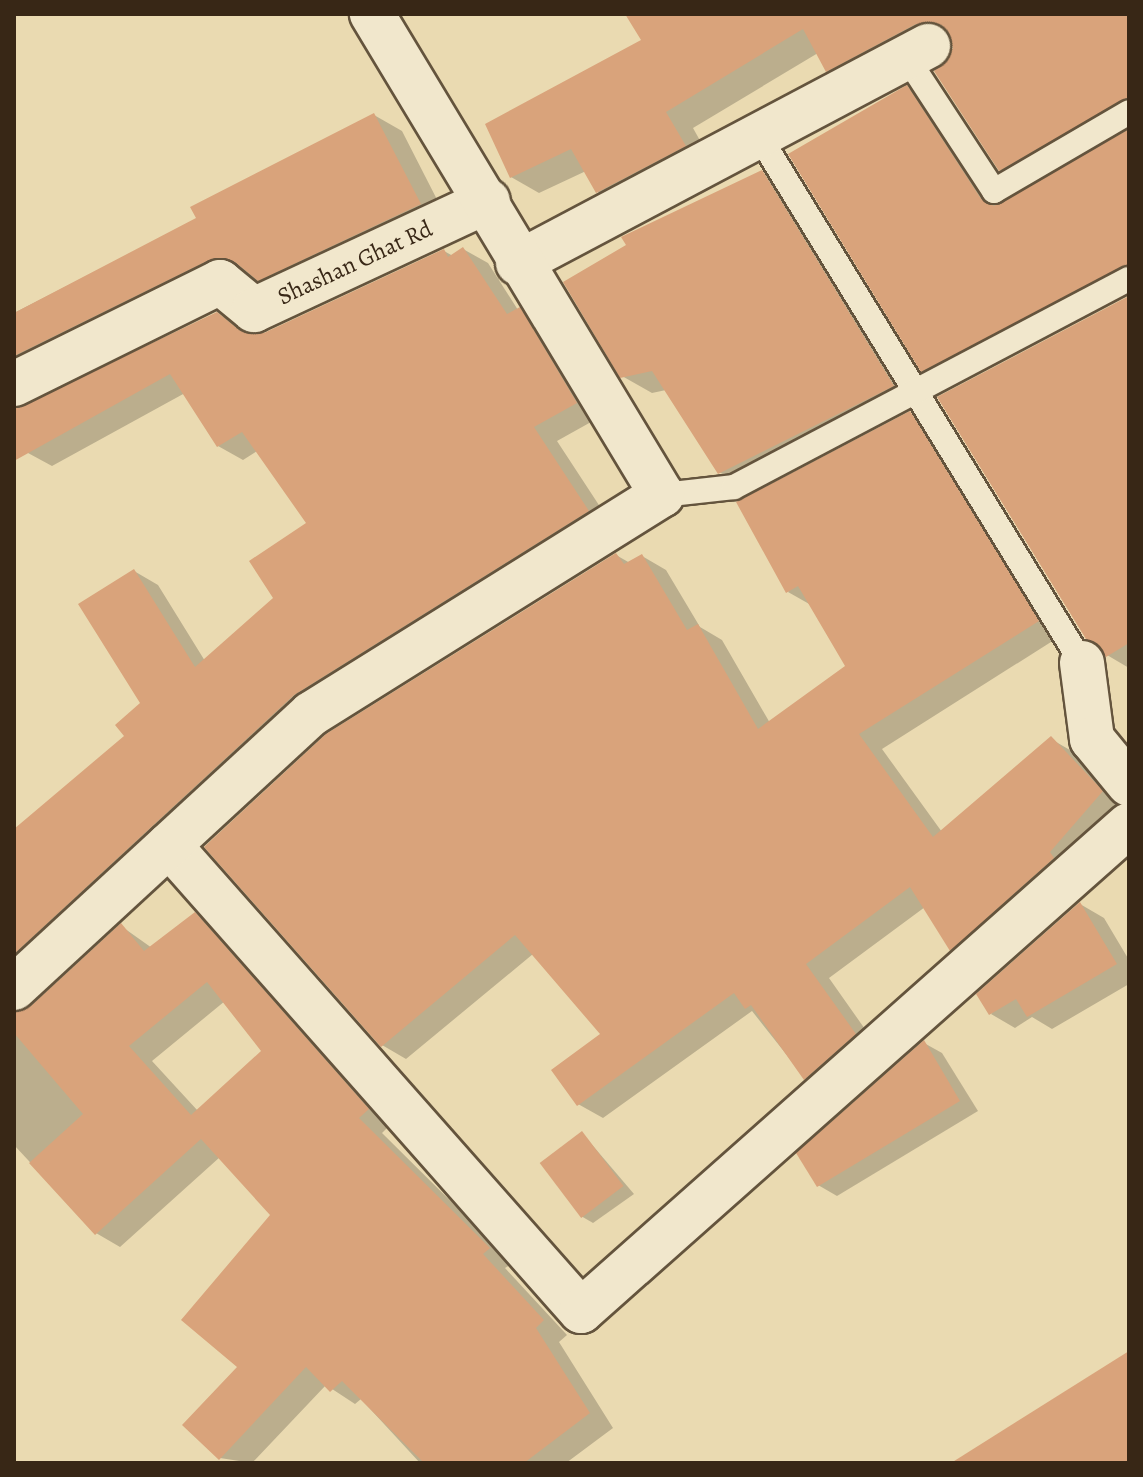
<!DOCTYPE html>
<html>
<head>
<meta charset="utf-8">
<style>
  body { margin:0 }
  #map { position:relative; width:1143px; height:1477px; overflow:hidden; background:#eadab1; font-family:Alegreya,serif }
  div>[style] { position:absolute }
  .shadow>* { inset:0; background:#0003 }
  .building>* { inset:0; background:#d9a37b; transform-origin:0 0 }
  .roads { filter:drop-shadow(2px 0 #64543d) drop-shadow(-2px 0 #64543d) drop-shadow(0 2px #64543d) drop-shadow(0 -2px #64543d) }
  .lane>* { height:24px; margin:-12px; padding:0 12px; transform-origin:12px; border-radius:12px; background:#f1e7cc }
  .street>* { height:44px; margin:-22px; padding:0 22px; transform-origin:22px; border-radius:22px; background:#f1e7cc }
  span { translate:-50% -50%; white-space:nowrap; text-align:center; line-height:1.15; -webkit-text-stroke:7px #f1e7cc; paint-order:stroke }
  .street-label { font-size:24px; color:#382716 }
  .frame { position:absolute; inset:0; border:16px solid #382716; pointer-events:none }
</style>
</head>
<body>
<div id="map">
  <div class="shadow">
    <i style="clip-path:polygon(650px 14px,1129px 14px,1129px 126px,1076px 157px,1129px 132px,1129px 292px,950px 386px,922px 370px,907px 88px,935px 104px,1001px 205px,1031px 187px,1000px 169px,951px 39px,856px 86px,828px 70px,818px 53px,693px 128px,712px 162px,626px 208px,598px 192px,586px 171px,539px 193px,511px 177px,643px 40px)"></i>
    <i style="clip-path:polygon(374px 115px,402px 131px,448px 221px,288px 296px,238px 275px,14px 399px,14px 313px,198px 219px)"></i>
    <i style="clip-path:polygon(762px 172px,792px 189px,922px 403px,749px 489px,719px 472px,666px 390px,652px 393px,622px 376px,629px 245px)"></i>
    <i style="clip-path:polygon(463px 249px,488px 263px,518px 310px,544px 323px,600px 417px,557px 441px,612px 525px,319px 709px,14px 1004px,14px 832px,127px 736px,143px 703px,134px 571px,158px 585px,205px 661px,275px 598px,309px 524px,257px 451px,243px 460px,218px 446px,185px 393px,52px 466px,28px 453px,14px 427px,14px 407px,25px 408px,217px 314px,265px 335px,444px 251px,453px 256px)"></i>
    <i style="clip-path:polygon(1129px 298px,1129px 668px,1107px 655px)"></i>
    <i style="clip-path:polygon(910px 414px,934px 428px,1062px 635px,882px 749px,942px 832px,1051px 739px,1075px 753px,1126px 806px,975px 963px,951px 949px,925px 907px,829px 978px,879px 1049px,829px 1092px,805px 1078px,752px 1011px,603px 1118px,578px 1104px,603px 1034px,533px 954px,406px 1059px,382px 1045px,616px 555px,630px 563px,642px 556px,666px 570px,700px 627px,722px 640px,770px 723px,847px 667px,811px 605px,788px 592px)"></i>
    <i style="clip-path:polygon(1080px 904px,1104px 918px,1129px 960px,1129px 984px,1052px 1029px,1032px 1017px,1015px 1028px,991px 1014px)"></i>
    <i style="clip-path:polygon(evenodd,195px 915px,219px 928px,392px 1123px,382px 1133px,513px 1263px,505px 1268px,567px 1335px,559px 1342px,613px 1428px,566px 1463px,420px 1463px,361px 1399px,355px 1404px,326px 1385px,252px 1463px,220px 1458px,273px 1215px,220px 1157px,120px 1247px,96px 1233px,14px 1145px,14px 1010px,21px 1014px,121px 926px,152px 948px,195px 915px,225px 1001px,264px 1051px,198px 1111px,152px 1061px,225px 1001px)"></i>
    <i style="clip-path:polygon(924px 1043px,942px 1053px,978px 1111px,837px 1196px,818px 1185px)"></i>
    <i style="clip-path:polygon(582px 1133px,634px 1194px,593px 1223px,581px 1216px)"></i>
  </div>
  <div class="building">
    <i style="clip-path:polygon(625px 14px,1129px 14px,1129px 97px,999px 171px,934px 71px,953px 48px,942px 25px,916px 24px,826px 72px,803px 29px,666px 112px,686px 146px,596px 193px,571px 149px,510px 178px,485px 124px,641px 40px)"></i>
    <i style="clip-path:polygon(907px 85px,981px 199px,994px 206px,1129px 129px,1129px 264px,921px 372px,788px 154px)"></i>
    <i style="clip-path:polygon(374px 113px,421px 204px,258px 281px,235px 262px,209px 260px,14px 356px,14px 313px,196px 218px,190px 207px)"></i>
    <i style="clip-path:polygon(762px 170px,894px 386px,718px 474px,652px 371px,620px 378px,563px 282px,626px 245px,621px 237px)"></i>
    <i style="clip-path:polygon(463px 247px,507px 314px,520px 307px,577px 403px,534px 427px,589px 511px,294px 695px,14px 954px,14px 829px,124px 736px,115px 725px,140px 703px,78px 604px,134px 569px,195px 667px,273px 598px,249px 561px,306px 523px,242px 432px,217px 447px,170px 374px,14px 461px,14px 409px,217px 312px,239px 330px,264px 333px,444px 249px,448px 257px)"></i>
    <i style="clip-path:polygon(1129px 296px,1129px 643px,1106px 657px,1086px 639px,937px 397px)"></i>
    <i style="clip-path:polygon(910px 411px,1039px 621px,859px 734px,933px 837px,1051px 736px,1103px 791px,1050px 852px,1054px 858px,950px 951px,910px 887px,806px 964px,856px 1034px,804px 1080px,751px 1005px,745px 1009px,734px 993px,577px 1106px,551px 1070px,600px 1034px,515px 935px,381px 1047px,204px 847px,326px 734px,616px 553px,624px 564px,642px 554px,687px 630px,698px 624px,758px 729px,845px 666px,798px 586px,786px 593px,736px 502px)"></i>
    <i style="clip-path:polygon(1080px 902px,1117px 964px,1027px 1017px,1016px 999px,989px 1015px,976px 994px)"></i>
    <i style="clip-path:polygon(evenodd,195px 912px,369px 1109px,359px 1118px,490px 1248px,483px 1254px,544px 1320px,536px 1328px,590px 1413px,524px 1463px,424px 1463px,342px 1381px,330px 1392px,306px 1367px,219px 1460px,182px 1425px,237px 1367px,181px 1320px,270px 1215px,201px 1139px,95px 1235px,29px 1163px,83px 1114px,14px 1033px,14px 1012px,31px 1006px,121px 923px,144px 951px,195px 912px,207px 982px,261px 1051px,191px 1115px,129px 1046px,207px 982px)"></i>
    <i style="clip-path:polygon(924px 1040px,960px 1101px,817px 1187px,796px 1153px)"></i>
    <i style="left:582px;top:1131px;width:69px;height:53px;rotate:53deg"></i>
    <i style="clip-path:polygon(1129px 1351px,1129px 1463px,951px 1463px)"></i>
  </div>
  <div class="roads">
    <div class="lane">
      <i style="left:907px;top:58px;width:159px;rotate:56.8deg"></i>
      <i style="left:994px;top:191px;width:156px;rotate:-30.3deg"></i>
      <i style="left:759px;top:136px;width:618px;rotate:58.5deg"></i>
      <i style="left:662px;top:495px;width:72px;rotate:-6.3deg"></i>
      <i style="left:734px;top:487px;width:446px;rotate:-27.8deg"></i>
    </div>
    <div class="street">
      <i style="left:518px;top:263px;width:464px;rotate:-27.9deg"></i>
      <i style="left:14px;top:384px;width:230px;rotate:-26.3deg"></i>
      <i style="left:220px;top:282px;width:44px;rotate:39.5deg"></i>
      <i style="left:254px;top:310px;width:258px;rotate:-25deg"></i>
      <i style="left:1082px;top:663px;width:77px;rotate:82.5deg"></i>
      <i style="left:1092px;top:739px;width:58px;rotate:50.6deg"></i>
      <i style="left:169px;top:845px;width:622px;rotate:48.52deg"></i>
      <i style="left:581px;top:1311px;width:732px;rotate:-41.57deg"></i>
      <i style="left:14px;top:988px;width:404px;rotate:-42.7deg"></i>
      <i style="left:311px;top:714px;width:414px;rotate:-32deg"></i>
      <i style="left:662px;top:495px;width:562px;rotate:-121.09deg"></i>
    </div>
  </div>
  <div class="street-label">
    <span style="left:355px;top:263px;rotate:-25deg">Shashan Ghat Rd</span>
  </div>
  <div class="frame"></div>
</div>
</body>
</html>
